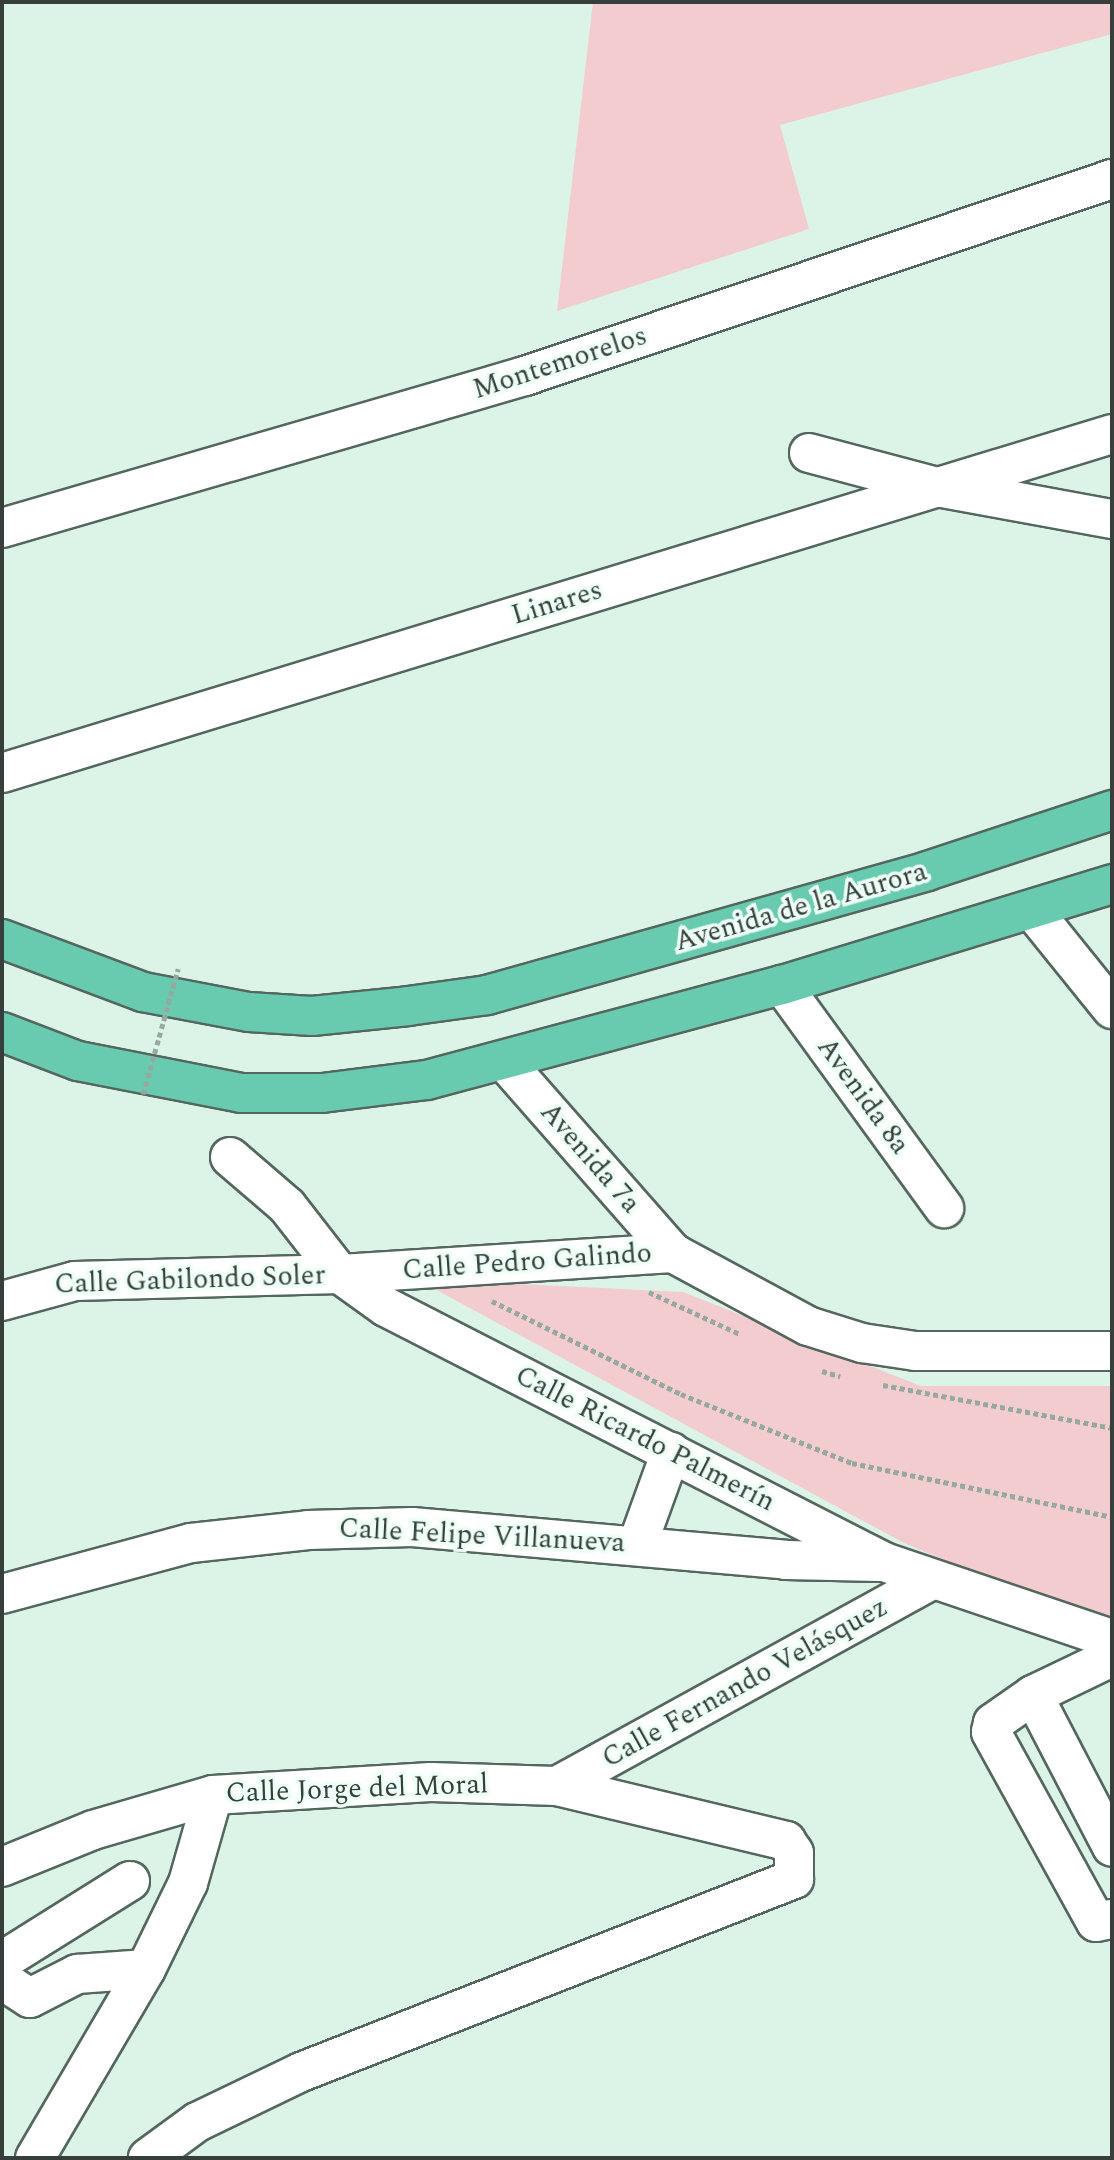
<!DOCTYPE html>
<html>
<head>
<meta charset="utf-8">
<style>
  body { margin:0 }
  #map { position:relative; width:1114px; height:2160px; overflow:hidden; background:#dcf3e8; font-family:Spectral,serif }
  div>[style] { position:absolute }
  .green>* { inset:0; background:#f3ccd0 }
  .path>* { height:4.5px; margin-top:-2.25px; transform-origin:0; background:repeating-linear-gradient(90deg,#97a8a0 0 5px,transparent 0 8.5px) }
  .roads { filter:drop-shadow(2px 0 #54675e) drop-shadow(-2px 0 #54675e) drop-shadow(0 2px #54675e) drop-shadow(0 -2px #54675e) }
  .minor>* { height:38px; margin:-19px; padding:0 19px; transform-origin:19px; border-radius:19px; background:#fff }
  .major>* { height:38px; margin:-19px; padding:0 19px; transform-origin:19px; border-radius:19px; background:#68caaf }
  .path-bridge>* { height:4.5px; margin-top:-2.25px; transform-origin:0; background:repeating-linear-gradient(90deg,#97a8a0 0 5px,transparent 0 8.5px) }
  span { translate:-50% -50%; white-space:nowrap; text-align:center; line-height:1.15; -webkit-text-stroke:7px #edfff6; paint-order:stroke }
  .street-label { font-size:28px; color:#363f3b }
  .frame { position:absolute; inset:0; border:4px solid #363f3b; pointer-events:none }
</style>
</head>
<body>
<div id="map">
  <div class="green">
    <i style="clip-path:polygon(593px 2px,1112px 2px,1112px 34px,780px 125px,809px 229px,557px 311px)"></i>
    <i style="clip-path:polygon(416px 1279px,683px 1292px,921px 1386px,1112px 1386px,1112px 1630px,904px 1543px)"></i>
  </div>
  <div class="path">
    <i style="left:649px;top:1292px;width:100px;rotate:24.8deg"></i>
    <i style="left:492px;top:1301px;width:211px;rotate:26.2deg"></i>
    <i style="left:681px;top:1394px;width:184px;rotate:22deg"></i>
    <i style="left:852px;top:1463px;width:266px;rotate:11.7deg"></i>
    <i style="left:822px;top:1371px;width:19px;rotate:16deg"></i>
    <i style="left:883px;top:1385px;width:233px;rotate:10.6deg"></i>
  </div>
  <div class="roads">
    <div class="minor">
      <i style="left:809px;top:453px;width:132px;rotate:14.9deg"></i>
      <i style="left:937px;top:487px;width:178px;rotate:10.4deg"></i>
      <i style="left:2px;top:528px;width:545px;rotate:-16.21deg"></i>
      <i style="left:525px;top:376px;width:619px;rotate:-18.55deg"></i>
      <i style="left:2px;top:773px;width:1161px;rotate:-16.98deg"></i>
      <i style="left:1033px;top:911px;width:126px;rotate:51.1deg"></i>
      <i style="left:782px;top:985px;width:276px;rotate:54deg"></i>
      <i style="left:506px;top:1063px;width:253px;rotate:48.7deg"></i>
      <i style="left:230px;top:1157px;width:75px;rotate:40.7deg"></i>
      <i style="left:287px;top:1206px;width:86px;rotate:52.1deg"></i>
      <i style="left:340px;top:1274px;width:57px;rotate:35.7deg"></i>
      <i style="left:386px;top:1307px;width:559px;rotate:27.11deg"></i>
      <i style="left:884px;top:1562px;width:241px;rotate:18.7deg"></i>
      <i style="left:2px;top:1301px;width:76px;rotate:-15.3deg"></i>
      <i style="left:75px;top:1281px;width:265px;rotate:-1.5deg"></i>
      <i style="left:340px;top:1274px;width:334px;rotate:-3.6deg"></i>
      <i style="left:673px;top:1253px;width:153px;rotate:28.4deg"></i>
      <i style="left:808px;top:1326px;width:57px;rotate:17.5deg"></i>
      <i style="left:862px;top:1343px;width:54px;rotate:8.6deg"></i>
      <i style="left:915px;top:1351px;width:197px"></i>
      <i style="left:638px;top:1543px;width:97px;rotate:-70.1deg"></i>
      <i style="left:2px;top:1594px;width:196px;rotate:-15.1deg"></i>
      <i style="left:191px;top:1543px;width:118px;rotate:-6.3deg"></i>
      <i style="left:308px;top:1530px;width:104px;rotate:-1.7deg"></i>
      <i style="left:412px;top:1527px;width:375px;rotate:5deg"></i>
      <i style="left:786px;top:1560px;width:93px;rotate:1.2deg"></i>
      <i style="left:1112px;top:1657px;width:88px;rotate:154.3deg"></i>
      <i style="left:1033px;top:1695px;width:171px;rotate:62.5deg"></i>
      <i style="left:1033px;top:1695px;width:49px;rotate:145deg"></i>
      <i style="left:993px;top:1723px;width:9px;rotate:103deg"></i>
      <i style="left:991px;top:1732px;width:217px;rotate:61.1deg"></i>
      <i style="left:1096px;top:1922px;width:16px;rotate:-11deg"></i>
      <i style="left:557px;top:1786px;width:428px;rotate:-28.8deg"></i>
      <i style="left:2px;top:1867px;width:98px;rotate:-22.1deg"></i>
      <i style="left:93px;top:1830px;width:125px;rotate:-16.3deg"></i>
      <i style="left:213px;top:1795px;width:218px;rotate:-3.4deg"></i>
      <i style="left:431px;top:1782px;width:126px;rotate:1.8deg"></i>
      <i style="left:557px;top:1786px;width:236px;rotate:13.5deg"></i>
      <i style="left:786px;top:1841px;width:14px;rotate:56deg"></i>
      <i style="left:794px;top:1853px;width:26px;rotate:90deg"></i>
      <i style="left:794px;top:1879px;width:529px;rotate:158.62deg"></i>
      <i style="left:301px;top:2072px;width:115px;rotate:154.3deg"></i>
      <i style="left:197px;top:2122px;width:61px;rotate:143.7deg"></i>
      <i style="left:2px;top:1961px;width:151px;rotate:-32deg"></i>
      <i style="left:2px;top:1980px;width:33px;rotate:33deg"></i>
      <i style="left:30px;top:1998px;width:53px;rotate:-27.1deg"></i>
      <i style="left:77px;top:1974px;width:69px;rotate:-4.1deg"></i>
      <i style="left:35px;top:2158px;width:219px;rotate:-59.6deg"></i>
      <i style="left:146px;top:1969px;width:96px;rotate:-64deg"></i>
      <i style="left:188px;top:1883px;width:91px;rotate:-74.1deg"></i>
    </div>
    <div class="major">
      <i style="left:2px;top:939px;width:151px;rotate:20.6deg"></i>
      <i style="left:143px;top:992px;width:108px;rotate:10.7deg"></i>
      <i style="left:249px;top:1012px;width:63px;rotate:3.6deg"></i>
      <i style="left:312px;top:1016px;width:97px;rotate:-5.9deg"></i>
      <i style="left:408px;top:1006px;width:80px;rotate:-7.9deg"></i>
      <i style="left:487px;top:995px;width:457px;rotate:-15.7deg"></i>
      <i style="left:927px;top:871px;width:195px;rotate:-18.2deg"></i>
      <i style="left:2px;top:1032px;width:81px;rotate:20.9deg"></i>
      <i style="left:78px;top:1061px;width:166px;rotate:11.1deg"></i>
      <i style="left:241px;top:1093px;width:81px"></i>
      <i style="left:322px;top:1093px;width:106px;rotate:-7.1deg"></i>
      <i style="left:427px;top:1080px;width:367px;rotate:-15deg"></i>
      <i style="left:782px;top:985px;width:345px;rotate:-17deg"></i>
    </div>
  </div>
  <div class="path-bridge">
    <i style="left:143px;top:1094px;width:130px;rotate:-74.4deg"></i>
  </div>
  <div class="street-label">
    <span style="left:560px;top:363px;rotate:-18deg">Montemorelos</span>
    <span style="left:557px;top:603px;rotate:-17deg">Linares</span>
    <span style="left:801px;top:907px;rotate:-16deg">Avenida de la Aurora</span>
    <span style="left:863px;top:1096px;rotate:54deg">Avenida 8a</span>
    <span style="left:590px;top:1158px;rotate:49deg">Avenida 7a</span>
    <span style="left:527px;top:1262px;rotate:-4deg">Calle Pedro Galindo</span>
    <span style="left:190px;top:1280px;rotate:-2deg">Calle Gabilondo Soler</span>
    <span style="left:645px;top:1439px;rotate:27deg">Calle Ricardo Palmerín</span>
    <span style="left:482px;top:1536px;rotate:3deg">Calle Felipe Villanueva</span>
    <span style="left:745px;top:1683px;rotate:-29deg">Calle Fernando Velásquez</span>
    <span style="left:357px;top:1789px;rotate:-2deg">Calle Jorge del Moral</span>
  </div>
  <div class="frame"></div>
</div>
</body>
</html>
